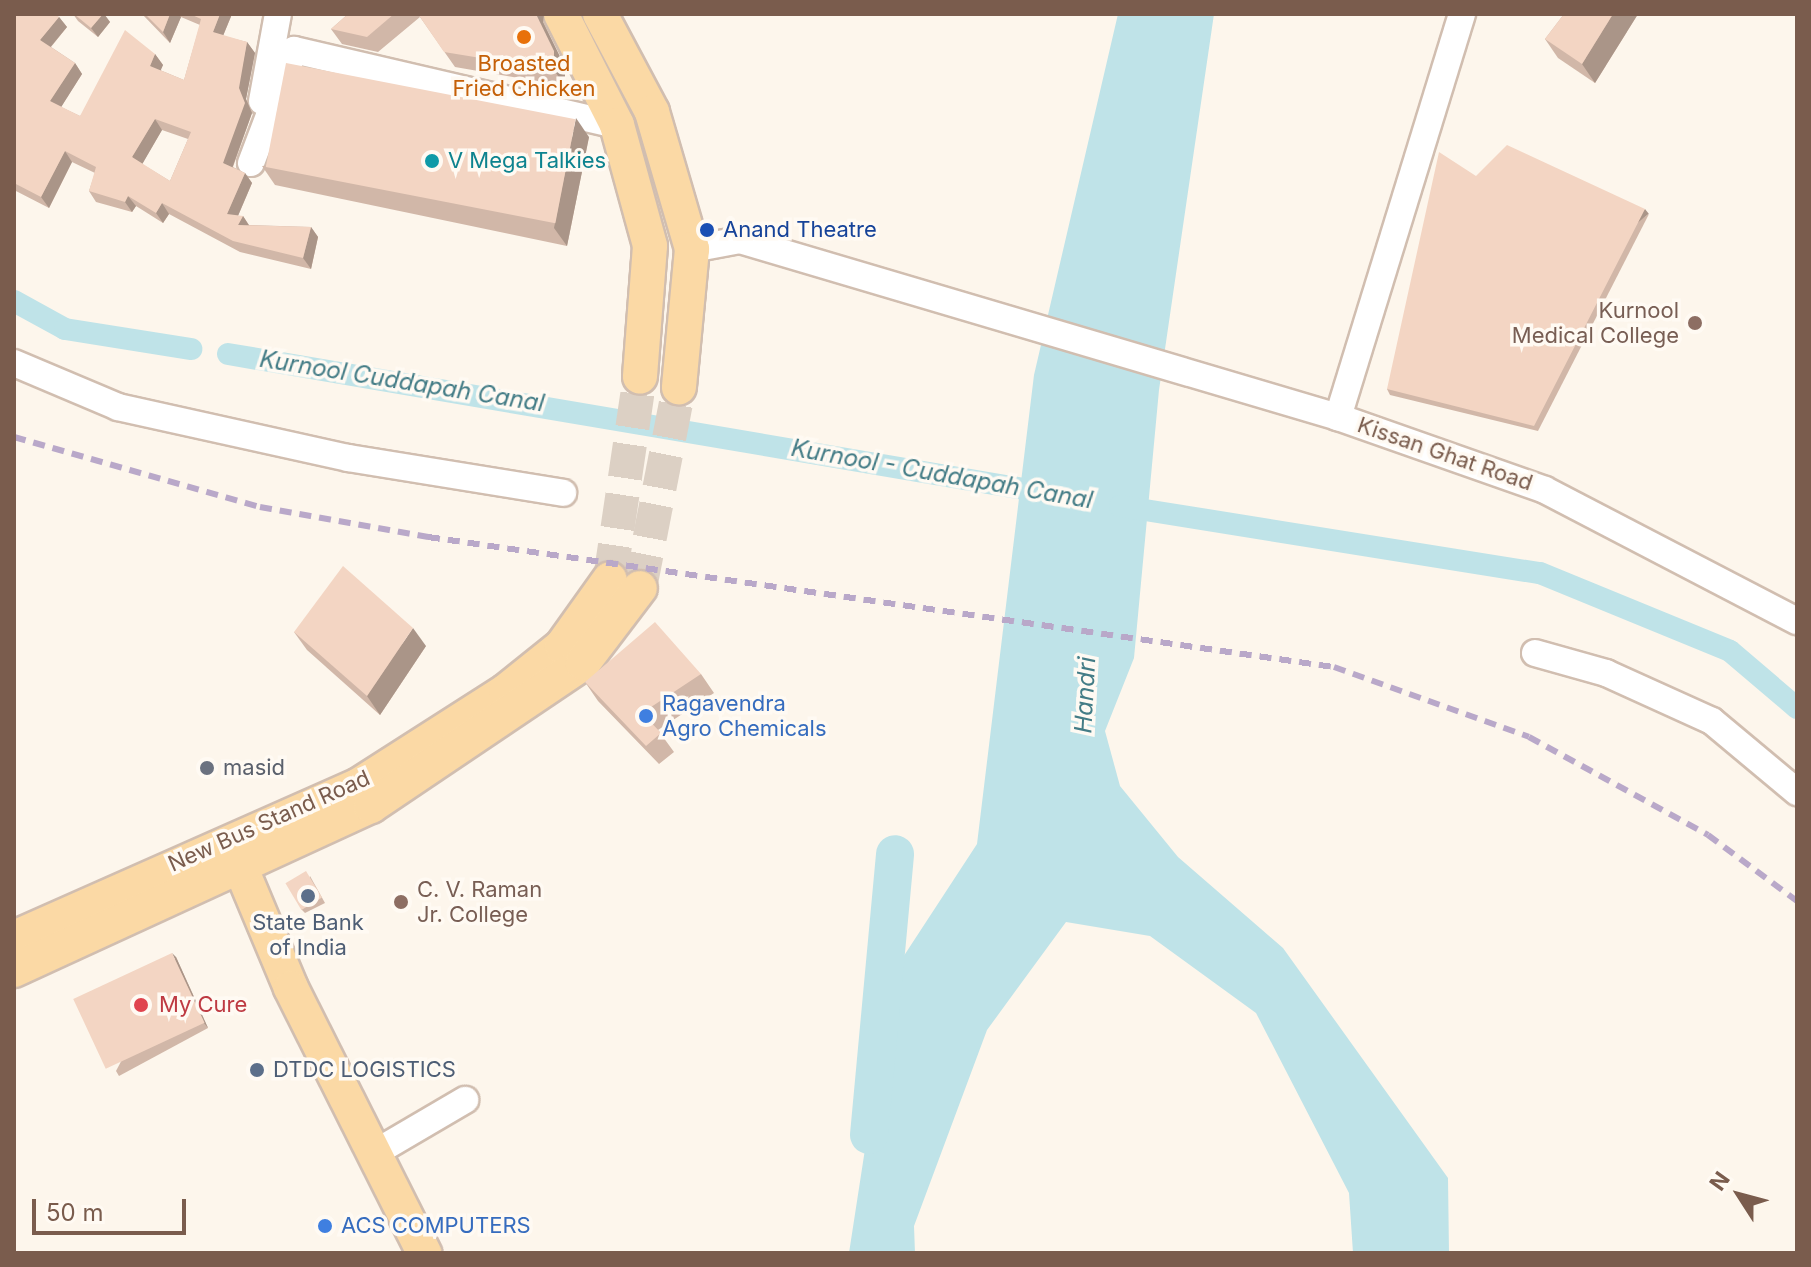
<!DOCTYPE html>
<html>
<head>
<meta charset="utf-8">
<style>
  body { margin:0 }
  #map { position:relative; width:1811px; height:1267px; overflow:hidden; background:#fdf6ec; font-family:Inter,sans-serif }
  div>[style] { position:absolute }
  .water>* { inset:0; background:#bfe3e8 }
  .canal>* { height:22px; margin:-11px; padding:0 11px; transform-origin:11px; border-radius:11px; background:#bfe3e8 }
  .river>* { height:38px; margin:-19px; padding:0 19px; transform-origin:19px; border-radius:19px; background:#bfe3e8 }
  .major-tunnel>* { height:34px; margin-top:-17px; transform-origin:0; background:repeating-linear-gradient(90deg,#dcd0c4 0 34px,transparent 0 51px) }
  .roads { filter:drop-shadow(2px 0 #d1beb0) drop-shadow(-2px 0 #d1beb0) drop-shadow(0 2px #d1beb0) drop-shadow(0 -2px #d1beb0) }
  .minor>* { height:26px; margin:-13px; padding:0 13px; transform-origin:13px; border-radius:13px; background:#fff }
  .major>* { height:34px; margin:-17px; padding:0 17px; transform-origin:17px; border-radius:17px; background:#fbd9a5 }
  .rail>* { height:6px; margin-top:-3px; transform-origin:0; background:repeating-linear-gradient(90deg,#b9a8c9 0 12px,transparent 0 20px) }
  .wall>* { inset:0; background:#d1b7a8 }
  .shaded-wall>* { inset:0; background:#aa9588; transform-origin:0 0 }
  .building>* { inset:0; background:#f3d5c3; transform-origin:0 0 }
  .dots>* { width:22px; height:22px; translate:-50% -50%; box-sizing:border-box; border:4px solid #fffaf3; border-radius:50% }
  span { translate:-50% -50%; white-space:nowrap; text-align:center; line-height:1.15; -webkit-text-stroke:7px #fffaf3; paint-order:stroke }
  .food-label { font-size:22px; color:#c56008 }
  .culture-label { font-size:22px; color:#0d838f }
  .left { translate:0 -50%; text-align:left }
  .transit-label { font-size:22px; color:#164399 }
  .education-label { font-size:22px; color:#785e54 }
  .right { translate:-100% -50%; text-align:right }
  .street-label { font-size:22px; color:#7a5c4d }
  .shop-label { font-size:22px; color:#366cbe }
  .worship-label { font-size:22px; color:#5b616d }
  .service-label { font-size:22px; color:#4e5e75 }
  .health-label { font-size:22px; color:#be3a42 }
  .water-label { font-size:24px; color:#437c86; font-style:italic }
  .frame { position:absolute; inset:0; border:16px solid #7a5c4d; pointer-events:none }
  .north { position:absolute; left:1699px; top:1155px; width:80px; height:80px; -webkit-text-stroke:6px #fffaf3; paint-order:stroke; rotate:306deg; font-size:22px; font-weight:700; line-height:32px; text-align:center; color:#7a5c4d }
  .north::after { content:''; display:block; margin:auto; width:28px; height:36px; background:#7a5c4d; clip-path:polygon(50% 0,100% 100%,50% 72%,0 100%) }
  .scale { position:absolute; left:32px; top:1199px; width:154px; height:36px; box-sizing:border-box; border:4px solid #7a5c4d; border-top:0; padding-left:10px; font-size:24px; line-height:28px; white-space:nowrap; color:#7a5c4d; -webkit-text-stroke:6px #fffaf3; paint-order:stroke }
</style>
</head>
<body>
<div id="map">
  <div class="water">
    <i style="clip-path:polygon(1118px 14px,1214px 14px,1159px 390px,1134px 658px,1105px 731px,1120px 786px,1178px 857px,1283px 948px,1448px 1178px,1449px 1253px,1353px 1253px,1349px 1193px,1256px 1013px,1150px 936px,1066px 922px,987px 1030px,914px 1226px,915px 1253px,849px 1253px,892px 974px,977px 844px,1034px 375px)"></i>
  </div>
  <div class="canal">
    <i style="left:14px;top:301px;width:58px;rotate:28.8deg"></i>
    <i style="left:65px;top:329px;width:128px;rotate:9deg"></i>
    <i style="left:228px;top:354px;width:831px;rotate:9.63deg"></i>
    <i style="left:1120px;top:506px;width:425px;rotate:9.1deg"></i>
    <i style="left:1540px;top:573px;width:205px;rotate:22.3deg"></i>
    <i style="left:1730px;top:651px;width:88px;rotate:40.4deg"></i>
  </div>
  <div class="river">
    <i style="left:869px;top:1135px;width:282px;rotate:-84.7deg"></i>
  </div>
  <div class="major-tunnel">
    <i style="left:610px;top:579px;width:204px;rotate:-81.6deg"></i>
    <i style="left:640px;top:588px;width:205px;rotate:-79deg"></i>
  </div>
  <div class="roads">
    <div class="minor">
      <i style="left:1462px;top:14px;width:422px;rotate:107.1deg"></i>
      <i style="left:1338px;top:417px;width:219px;rotate:19.4deg"></i>
      <i style="left:1545px;top:490px;width:284px;rotate:27.5deg"></i>
      <i style="left:262px;top:101px;width:88px;rotate:-79.6deg"></i>
      <i style="left:251px;top:163px;width:121px;rotate:-69.2deg"></i>
      <i style="left:294px;top:50px;width:332px;rotate:13.1deg"></i>
      <i style="left:692px;top:249px;width:49px;rotate:-10.6deg"></i>
      <i style="left:740px;top:240px;width:624px;rotate:16.49deg"></i>
      <i style="left:14px;top:363px;width:113px;rotate:22.9deg"></i>
      <i style="left:118px;top:407px;width:236px;rotate:12.5deg"></i>
      <i style="left:348px;top:458px;width:218px;rotate:9.2deg"></i>
      <i style="left:1535px;top:653px;width:74px;rotate:15.7deg"></i>
      <i style="left:1606px;top:673px;width:116px;rotate:24.4deg"></i>
      <i style="left:1712px;top:721px;width:111px;rotate:39.9deg"></i>
      <i style="left:373px;top:1154px;width:107px;rotate:-30.4deg"></i>
    </div>
    <div class="major">
      <i style="left:561px;top:14px;width:124px;rotate:63.2deg"></i>
      <i style="left:617px;top:125px;width:125px;rotate:74.7deg"></i>
      <i style="left:650px;top:246px;width:131px;rotate:94.4deg"></i>
      <i style="left:600px;top:14px;width:111px;rotate:62deg"></i>
      <i style="left:652px;top:112px;width:143px;rotate:73.7deg"></i>
      <i style="left:692px;top:249px;width:139px;rotate:95.4deg"></i>
      <i style="left:240px;top:866px;width:132px;rotate:67.3deg"></i>
      <i style="left:291px;top:988px;width:297px;rotate:63.3deg"></i>
      <i style="left:14px;top:938px;width:377px;rotate:-23.9deg"></i>
      <i style="left:359px;top:785px;width:174px;rotate:-32.6deg"></i>
      <i style="left:506px;top:691px;width:72px;rotate:-38.8deg"></i>
      <i style="left:562px;top:646px;width:82px;rotate:-54.4deg"></i>
      <i style="left:14px;top:970px;width:393px;rotate:-24.7deg"></i>
      <i style="left:371px;top:806px;width:256px;rotate:-34deg"></i>
      <i style="left:583px;top:663px;width:94px;rotate:-52.8deg"></i>
    </div>
  </div>
  <div class="rail">
    <i style="left:14px;top:437px;width:256px;rotate:15.9deg"></i>
    <i style="left:260px;top:507px;width:171px;rotate:10.1deg"></i>
    <i style="left:428px;top:537px;width:915px;rotate:8.17deg"></i>
    <i style="left:1334px;top:667px;width:207px;rotate:19.7deg"></i>
    <i style="left:1529px;top:737px;width:204px;rotate:28.7deg"></i>
    <i style="left:1708px;top:835px;width:111px;rotate:36.6deg"></i>
  </div>
  <div class="wall">
    <i style="clip-path:polygon(evenodd,14px 14px,59px 17px,67px 27px,51px 47px,75px 63px,82px 74px,61px 107px,80px 116px,155px 54px,163px 65px,160px 70px,184px 80px,200px 25px,181px 17px,170px 43px,142px 14px,232px 14px,223px 36px,247px 42px,255px 53px,246px 99px,252px 113px,233px 167px,245px 173px,252px 183px,238px 216px,243px 216px,249px 225px,311px 227px,318px 237px,311px 269px,240px 252px,169px 214px,163px 223px,136px 206px,132px 212px,96px 202px,89px 191px,95px 173px,72px 162px,49px 208px,14px 190px,14px 14px,162px 130px,188px 139px,170px 181px,142px 164px,162px 130px)"></i>
    <i style="clip-path:polygon(73px 14px,104px 14px,110px 22px,98px 37px,78px 21px)"></i>
    <i style="clip-path:polygon(348px 14px,544px 14px,543px 22px,565px 67px,565px 86px,455px 67px,420px 17px,378px 52px,342px 44px,331px 29px)"></i>
    <i style="clip-path:polygon(1564px 14px,1638px 14px,1595px 83px,1558px 58px,1545px 39px)"></i>
    <i style="clip-path:polygon(589px 137px,567px 246px,275px 185px,262px 166px)"></i>
    <i style="clip-path:polygon(1649px 214px,1538px 431px,1390px 395px,1387px 389px)"></i>
    <i style="clip-path:polygon(294px 632px,426px 646px,380px 715px,307px 650px)"></i>
    <i style="clip-path:polygon(701px 674px,714px 693px,658px 730px,674px 752px,659px 764px,598px 701px,585px 682px)"></i>
    <i style="clip-path:polygon(310px 876px,325px 903px,305px 913px,301px 909px)"></i>
    <i style="clip-path:polygon(176px 957px,208px 1028px,119px 1076px,116px 1071px)"></i>
  </div>
  <div class="shaded-wall">
    <i style="clip-path:polygon(103px 14px,104px 14px,110px 22px,98px 37px,91px 28px)"></i>
    <i style="clip-path:polygon(170px 14px,178px 14px,181px 17px,170px 43px,163px 32px)"></i>
    <i style="clip-path:polygon(220px 14px,232px 14px,220px 43px,213px 32px)"></i>
    <i style="clip-path:polygon(536px 14px,544px 14px,543px 22px,565px 67px,565px 86px,554px 70px)"></i>
    <i style="clip-path:polygon(1613px 14px,1638px 14px,1595px 83px,1582px 64px)"></i>
    <i style="clip-path:polygon(59px 17px,67px 27px,48px 50px,40px 40px)"></i>
    <i style="clip-path:polygon(247px 42px,255px 53px,246px 99px,252px 113px,230px 174px,223px 163px)"></i>
    <i style="clip-path:polygon(155px 54px,163px 65px,158px 77px,150px 66px)"></i>
    <i style="clip-path:polygon(75px 63px,82px 74px,58px 112px,50px 101px)"></i>
    <i style="clip-path:polygon(576px 118px,589px 137px,567px 246px,554px 228px)"></i>
    <i style="clip-path:polygon(155px 119px,162px 130px,140px 168px,132px 157px)"></i>
    <i style="clip-path:polygon(65px 151px,72px 162px,49px 208px,41px 197px)"></i>
    <i style="clip-path:polygon(245px 173px,252px 183px,234px 225px,227px 214px)"></i>
    <i style="clip-path:polygon(128px 196px,136px 206px,132px 212px,125px 202px)"></i>
    <i style="clip-path:polygon(162px 203px,169px 214px,163px 223px,156px 213px)"></i>
    <i style="left:1645px;top:209px;width:6px;height:244px;rotate:51deg"></i>
    <i style="clip-path:polygon(243px 216px,250px 227px,238px 225px)"></i>
    <i style="clip-path:polygon(311px 227px,318px 237px,311px 269px,303px 258px)"></i>
    <i style="clip-path:polygon(413px 628px,426px 646px,380px 715px,367px 696px)"></i>
    <i style="clip-path:polygon(172px 953px,176px 957px,208px 1028px,204px 1023px)"></i>
  </div>
  <div class="building">
    <i style="clip-path:polygon(evenodd,14px 14px,56px 14px,59px 17px,40px 40px,75px 63px,50px 101px,80px 116px,125px 30px,155px 54px,150px 66px,184px 80px,201px 19px,190px 14px,220px 14px,213px 32px,247px 42px,239px 88px,245px 103px,223px 163px,245px 173px,227px 214px,243px 216px,238px 225px,311px 227px,303px 258px,233px 241px,162px 203px,156px 213px,128px 196px,125px 202px,89px 191px,96px 167px,65px 151px,41px 197px,14px 183px,14px 14px,155px 119px,191px 132px,170px 181px,132px 157px,155px 119px)"></i>
    <i style="clip-path:polygon(74px 14px,103px 14px,91px 28px)"></i>
    <i style="clip-path:polygon(145px 14px,170px 14px,163px 32px)"></i>
    <i style="clip-path:polygon(348px 14px,394px 14px,367px 37px,331px 29px)"></i>
    <i style="clip-path:polygon(418px 14px,536px 14px,554px 51px,554px 70px,444px 52px)"></i>
    <i style="clip-path:polygon(1564px 14px,1613px 14px,1582px 64px,1545px 39px)"></i>
    <i style="left:286px;top:63px;width:295px;height:106px;rotate:11deg"></i>
    <i style="clip-path:polygon(1507px 145px,1645px 209px,1534px 426px,1387px 389px,1439px 152px,1476px 176px)"></i>
    <i style="clip-path:polygon(343px 566px,413px 628px,367px 696px,294px 632px)"></i>
    <i style="clip-path:polygon(655px 622px,701px 674px,642px 713px,661px 733px,646px 746px,585px 682px)"></i>
    <i style="left:306px;top:871px;width:31px;height:24px;rotate:59deg"></i>
    <i style="left:172px;top:953px;width:77px;height:109px;rotate:65deg"></i>
  </div>
  <div class="dots">
    <i style="left:524px;top:37px;background:#e8710a"></i>
    <i style="left:432px;top:161px;background:#0f9aa8"></i>
    <i style="left:707px;top:230px;background:#1a4fb4"></i>
    <i style="left:1695px;top:323px;background:#8d6e63"></i>
    <i style="left:646px;top:716px;background:#3f7fe0"></i>
    <i style="left:207px;top:768px;background:#6b7280"></i>
    <i style="left:308px;top:896px;background:#5c6f8a"></i>
    <i style="left:401px;top:902px;background:#8d6e63"></i>
    <i style="left:141px;top:1005px;background:#e0444e"></i>
    <i style="left:257px;top:1070px;background:#5c6f8a"></i>
    <i style="left:325px;top:1226px;background:#3f7fe0"></i>
  </div>
  <div class="food-label">
    <span style="left:524px;top:76px">Broasted<br>Fried Chicken</span>
  </div>
  <div class="culture-label">
    <span class="left" style="left:448px;top:161px">V Mega Talkies</span>
  </div>
  <div class="transit-label">
    <span class="left" style="left:723px;top:230px">Anand Theatre</span>
  </div>
  <div class="education-label">
    <span class="right" style="left:1679px;top:323px">Kurnool<br>Medical College</span>
    <span class="left" style="left:417px;top:902px">C. V. Raman<br>Jr. College</span>
  </div>
  <div class="street-label">
    <span style="left:1445px;top:454px;rotate:19deg">Kissan Ghat Road</span>
    <span style="left:269px;top:821px;rotate:-24deg">New Bus Stand Road</span>
  </div>
  <div class="shop-label">
    <span class="left" style="left:662px;top:716px">Ragavendra<br>Agro Chemicals</span>
    <span class="left" style="left:341px;top:1226px">ACS COMPUTERS</span>
  </div>
  <div class="worship-label">
    <span class="left" style="left:223px;top:768px">masid</span>
  </div>
  <div class="service-label">
    <span style="left:308px;top:935px">State Bank<br>of India</span>
    <span class="left" style="left:273px;top:1070px">DTDC LOGISTICS</span>
  </div>
  <div class="health-label">
    <span class="left" style="left:159px;top:1005px">My Cure</span>
  </div>
  <div class="water-label">
    <span style="left:402px;top:381px;rotate:9deg">Kurnool Cuddapah Canal</span>
    <span style="left:942px;top:474px;rotate:10deg">Kurnool - Cuddapah Canal</span>
    <span style="left:1085px;top:695px;rotate:-87deg">Handri</span>
  </div>
  <div class="frame"></div>
  <div class="north">N</div>
  <div class="scale">50 m</div>
</div>
</body>
</html>
